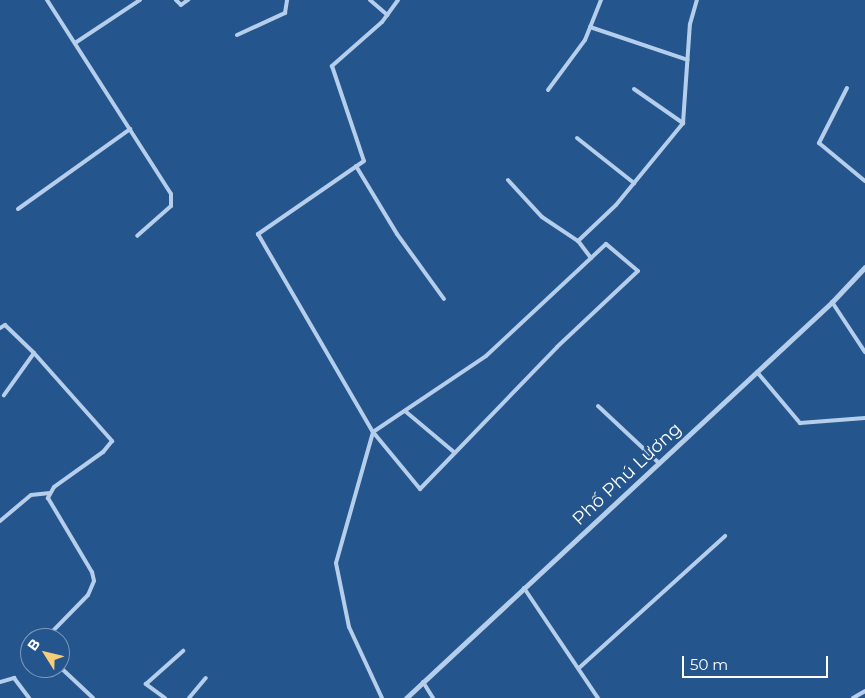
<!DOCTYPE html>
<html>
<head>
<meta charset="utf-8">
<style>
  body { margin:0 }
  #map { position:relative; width:865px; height:698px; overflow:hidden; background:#25558d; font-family:Montserrat,sans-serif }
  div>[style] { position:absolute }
  .lane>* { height:4px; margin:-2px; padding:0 2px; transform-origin:2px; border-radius:2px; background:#b5ceeb }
  .street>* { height:5px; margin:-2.5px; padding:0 2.5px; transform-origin:2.5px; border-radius:2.5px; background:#b5ceeb }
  span { translate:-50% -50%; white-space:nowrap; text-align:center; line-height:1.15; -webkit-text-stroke:5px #25558d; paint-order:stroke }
  .street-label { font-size:18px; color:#fff }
  .north { position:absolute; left:20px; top:628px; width:50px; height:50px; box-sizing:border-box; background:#25558d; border:1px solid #7c99bb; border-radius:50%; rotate:306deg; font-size:14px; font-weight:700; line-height:20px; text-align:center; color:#fff }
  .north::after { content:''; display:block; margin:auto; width:18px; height:22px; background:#f4ce79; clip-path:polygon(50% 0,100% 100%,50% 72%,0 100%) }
  .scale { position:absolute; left:682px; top:656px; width:146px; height:22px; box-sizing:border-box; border:2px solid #fff; border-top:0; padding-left:6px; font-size:15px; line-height:18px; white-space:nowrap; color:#fff; -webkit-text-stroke:4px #25558d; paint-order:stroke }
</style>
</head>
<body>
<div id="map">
  <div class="lane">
    <i style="left:47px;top:0;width:230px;rotate:57.4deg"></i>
    <i style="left:171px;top:194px;width:12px;rotate:90deg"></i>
    <i style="left:171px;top:206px;width:45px;rotate:138.6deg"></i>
    <i style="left:176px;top:0;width:7px;rotate:45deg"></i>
    <i style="left:181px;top:5px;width:9px;rotate:-36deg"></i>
    <i style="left:370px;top:0;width:23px;rotate:41deg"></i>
    <i style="left:398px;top:0;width:27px;rotate:126deg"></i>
    <i style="left:382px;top:22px;width:67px;rotate:138.7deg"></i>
    <i style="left:332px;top:66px;width:100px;rotate:71.4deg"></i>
    <i style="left:364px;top:161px;width:129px;rotate:145.4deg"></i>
    <i style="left:258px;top:234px;width:229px;rotate:59.9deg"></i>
    <i style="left:373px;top:432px;width:74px;rotate:50.5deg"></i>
    <i style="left:420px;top:489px;width:197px;rotate:-46deg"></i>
    <i style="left:557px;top:347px;width:111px;rotate:-43.2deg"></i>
    <i style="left:638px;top:271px;width:42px;rotate:-139.8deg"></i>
    <i style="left:606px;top:244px;width:21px;rotate:137deg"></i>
    <i style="left:590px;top:27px;width:103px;rotate:18.6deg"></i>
    <i style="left:237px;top:35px;width:53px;rotate:-24.6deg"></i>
    <i style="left:285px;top:13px;width:13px;rotate:-81deg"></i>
    <i style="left:75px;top:43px;width:78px;rotate:-33.5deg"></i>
    <i style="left:847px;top:88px;width:62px;rotate:117deg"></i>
    <i style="left:819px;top:143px;width:60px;rotate:39.6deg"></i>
    <i style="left:634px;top:89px;width:60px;rotate:34.8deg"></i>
    <i style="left:548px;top:90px;width:62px;rotate:-53.5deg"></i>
    <i style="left:585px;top:40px;width:43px;rotate:-68.2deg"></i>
    <i style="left:577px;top:138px;width:73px;rotate:38.3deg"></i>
    <i style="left:356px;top:166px;width:79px;rotate:58.9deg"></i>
    <i style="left:397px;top:234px;width:80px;rotate:54.1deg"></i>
    <i style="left:508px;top:180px;width:50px;rotate:47.4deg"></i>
    <i style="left:542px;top:217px;width:43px;rotate:33.7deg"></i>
    <i style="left:578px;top:241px;width:52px;rotate:-43.5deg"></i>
    <i style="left:616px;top:205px;width:106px;rotate:-50.7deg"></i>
    <i style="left:683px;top:123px;width:99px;rotate:-86deg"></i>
    <i style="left:690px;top:24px;width:25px;rotate:-74deg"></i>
    <i style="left:18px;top:209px;width:138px;rotate:-35.5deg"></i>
    <i style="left:832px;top:302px;width:60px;rotate:56.6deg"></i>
    <i style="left:0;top:328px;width:6px;rotate:-31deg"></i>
    <i style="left:5px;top:325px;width:40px;rotate:44deg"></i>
    <i style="left:34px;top:353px;width:52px;rotate:125.5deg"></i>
    <i style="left:34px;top:353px;width:118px;rotate:48.4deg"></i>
    <i style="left:112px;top:441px;width:14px;rotate:129deg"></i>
    <i style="left:103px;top:452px;width:60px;rotate:144.5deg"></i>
    <i style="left:54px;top:487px;width:13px;rotate:119deg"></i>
    <i style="left:48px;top:498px;width:86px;rotate:59.3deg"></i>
    <i style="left:92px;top:572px;width:9px;rotate:77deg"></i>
    <i style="left:94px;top:581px;width:15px;rotate:113deg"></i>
    <i style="left:88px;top:595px;width:60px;rotate:134.3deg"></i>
    <i style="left:757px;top:372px;width:67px;rotate:49.9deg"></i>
    <i style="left:800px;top:423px;width:65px;rotate:-4.4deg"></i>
    <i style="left:598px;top:406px;width:83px;rotate:43.1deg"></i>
    <i style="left:405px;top:411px;width:65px;rotate:40deg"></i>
    <i style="left:0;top:521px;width:40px;rotate:-40deg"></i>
    <i style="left:31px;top:495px;width:19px;rotate:-6deg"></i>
    <i style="left:524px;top:588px;width:133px;rotate:56.1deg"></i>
    <i style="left:60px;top:667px;width:45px;rotate:43.2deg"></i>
    <i style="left:579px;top:668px;width:197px;rotate:-42.1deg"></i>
    <i style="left:0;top:682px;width:15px;rotate:-16deg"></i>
    <i style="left:14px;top:678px;width:25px;rotate:53deg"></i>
    <i style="left:423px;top:682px;width:19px;rotate:58deg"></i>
    <i style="left:165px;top:698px;width:24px;rotate:-144deg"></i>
    <i style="left:146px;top:684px;width:50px;rotate:-41.7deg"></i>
    <i style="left:189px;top:698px;width:26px;rotate:-50deg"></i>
    <i style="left:382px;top:698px;width:78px;rotate:-114.9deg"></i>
    <i style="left:349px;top:627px;width:65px;rotate:-101.5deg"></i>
    <i style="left:336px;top:563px;width:136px;rotate:-74.2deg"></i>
    <i style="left:373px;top:432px;width:136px;rotate:-33.9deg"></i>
    <i style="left:486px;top:356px;width:144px;rotate:-43deg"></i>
    <i style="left:591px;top:258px;width:21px;rotate:-127deg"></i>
    <i style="left:853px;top:698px;width:14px;rotate:-30deg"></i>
  </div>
  <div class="street">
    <i style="left:406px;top:698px;width:582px;rotate:-42.91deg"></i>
    <i style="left:832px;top:302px;width:48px;rotate:-46.7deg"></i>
  </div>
  <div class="street-label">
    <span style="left:627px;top:474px;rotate:-43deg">Phố Phú Lương</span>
  </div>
  <div class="north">B</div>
  <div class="scale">50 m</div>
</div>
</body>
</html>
